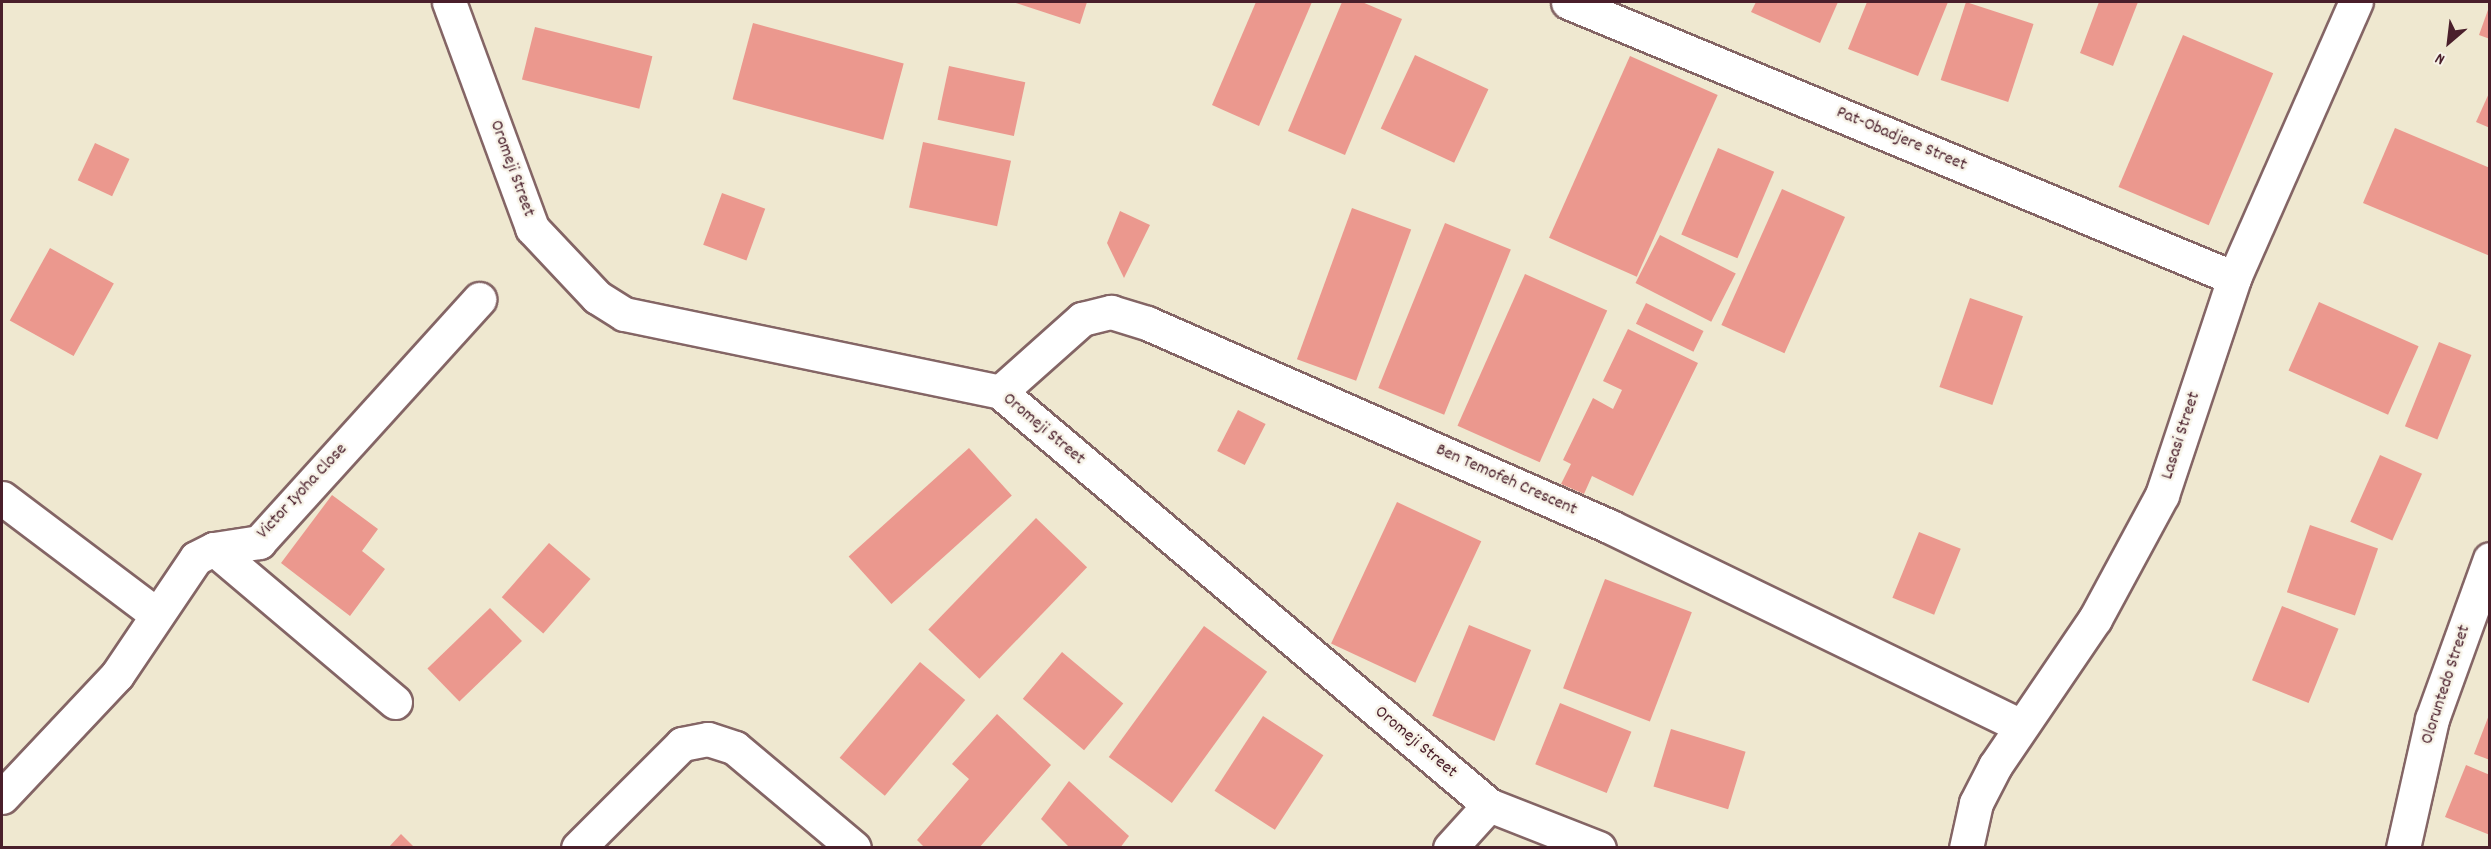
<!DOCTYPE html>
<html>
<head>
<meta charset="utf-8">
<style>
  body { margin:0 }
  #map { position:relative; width:2491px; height:849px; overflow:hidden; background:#efe8d0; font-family:Dekko,sans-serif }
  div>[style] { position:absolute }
  .building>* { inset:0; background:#eb988e; transform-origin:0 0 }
  .roads { filter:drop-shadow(2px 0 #846565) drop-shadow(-2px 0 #846565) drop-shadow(0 2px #846565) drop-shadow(0 -2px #846565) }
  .minor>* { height:33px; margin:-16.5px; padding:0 16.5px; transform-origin:16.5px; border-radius:16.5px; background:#fff }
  span { translate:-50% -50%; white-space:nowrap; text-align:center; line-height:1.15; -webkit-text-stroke:5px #f7f3e8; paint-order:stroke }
  .street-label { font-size:18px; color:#4a1f2b }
  .frame { position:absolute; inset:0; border:3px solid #4a1f2b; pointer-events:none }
  .north { position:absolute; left:2419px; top:12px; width:60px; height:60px; -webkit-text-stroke:4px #f7f3e8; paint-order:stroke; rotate:208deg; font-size:16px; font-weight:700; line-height:24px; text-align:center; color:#4a1f2b }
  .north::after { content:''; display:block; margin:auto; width:21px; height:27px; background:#4a1f2b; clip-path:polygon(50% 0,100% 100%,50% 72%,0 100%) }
</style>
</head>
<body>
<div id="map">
  <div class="building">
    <i style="clip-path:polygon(1013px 2px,1087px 2px,1080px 24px)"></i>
    <i style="clip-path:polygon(1256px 2px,1312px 2px,1259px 126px,1212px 105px)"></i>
    <i style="clip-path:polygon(1342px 2px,1362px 2px,1402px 19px,1345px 155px,1288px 131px)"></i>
    <i style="clip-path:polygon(1756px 2px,1838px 2px,1820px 43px,1751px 12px)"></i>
    <i style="clip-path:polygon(1867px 2px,1948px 2px,1918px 76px,1848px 49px)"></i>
    <i style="left:1966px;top:2px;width:71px;height:82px;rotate:18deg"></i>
    <i style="clip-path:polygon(2099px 2px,2138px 2px,2113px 66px,2080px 53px)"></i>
    <i style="clip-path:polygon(2489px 7px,2490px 7px,2490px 39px,2479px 35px)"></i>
    <i style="left:753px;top:23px;width:156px;height:79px;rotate:15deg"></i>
    <i style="left:535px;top:27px;width:121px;height:54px;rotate:14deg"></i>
    <i style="left:2183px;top:35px;width:98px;height:165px;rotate:23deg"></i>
    <i style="left:1415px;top:55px;width:81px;height:81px;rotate:25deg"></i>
    <i style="left:1630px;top:56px;width:96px;height:199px;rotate:24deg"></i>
    <i style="left:949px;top:66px;width:78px;height:55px;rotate:12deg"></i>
    <i style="clip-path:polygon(2490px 91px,2490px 128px,2476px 122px)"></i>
    <i style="clip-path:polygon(2395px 128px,2490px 168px,2490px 256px,2363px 203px)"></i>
    <i style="left:923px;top:142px;width:90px;height:67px;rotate:12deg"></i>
    <i style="left:95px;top:143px;width:38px;height:41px;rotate:25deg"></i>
    <i style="left:1718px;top:148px;width:61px;height:94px;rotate:23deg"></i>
    <i style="left:1782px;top:189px;width:69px;height:149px;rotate:24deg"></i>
    <i style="left:722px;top:193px;width:46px;height:55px;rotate:20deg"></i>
    <i style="left:1352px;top:208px;width:63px;height:161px;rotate:20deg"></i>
    <i style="clip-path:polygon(1120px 211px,1150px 225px,1124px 278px,1107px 243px)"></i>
    <i style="left:1445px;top:223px;width:71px;height:178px;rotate:22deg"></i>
    <i style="left:1660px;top:235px;width:85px;height:54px;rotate:27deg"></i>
    <i style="left:50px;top:248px;width:73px;height:83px;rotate:29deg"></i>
    <i style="left:1525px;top:274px;width:90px;height:166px;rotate:24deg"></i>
    <i style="left:1970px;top:298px;width:56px;height:94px;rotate:19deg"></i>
    <i style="left:2319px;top:302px;width:109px;height:75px;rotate:24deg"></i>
    <i style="left:1646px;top:303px;width:64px;height:23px;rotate:26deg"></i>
    <i style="clip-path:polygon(1628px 329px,1698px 363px,1633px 496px,1592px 476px,1584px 494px,1561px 484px,1571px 464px,1563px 460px,1593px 398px,1613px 409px,1622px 390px,1603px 381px)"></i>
    <i style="left:2439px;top:342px;width:35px;height:91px;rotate:22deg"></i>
    <i style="left:1238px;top:410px;width:31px;height:46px;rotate:27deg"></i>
    <i style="left:969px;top:448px;width:64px;height:162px;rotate:48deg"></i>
    <i style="left:2380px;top:455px;width:46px;height:73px;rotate:24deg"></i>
    <i style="clip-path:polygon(332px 495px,378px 529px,362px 551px,385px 569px,350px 616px,281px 563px)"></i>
    <i style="left:1397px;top:502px;width:93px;height:156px;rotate:25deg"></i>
    <i style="left:1036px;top:518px;width:71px;height:155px;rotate:44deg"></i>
    <i style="left:2310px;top:525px;width:72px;height:71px;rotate:19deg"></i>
    <i style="left:1919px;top:532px;width:45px;height:71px;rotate:22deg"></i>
    <i style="left:549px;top:543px;width:55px;height:72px;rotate:41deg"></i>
    <i style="left:1605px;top:579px;width:93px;height:117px;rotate:21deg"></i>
    <i style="left:2282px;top:606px;width:61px;height:80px;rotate:22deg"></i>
    <i style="left:490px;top:608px;width:46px;height:87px;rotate:46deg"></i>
    <i style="left:1469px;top:625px;width:67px;height:98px;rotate:22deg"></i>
    <i style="left:1204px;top:626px;width:78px;height:162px;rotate:36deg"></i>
    <i style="left:1062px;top:652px;width:80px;height:61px;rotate:40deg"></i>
    <i style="left:920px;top:662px;width:59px;height:125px;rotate:40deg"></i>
    <i style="left:1560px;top:703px;width:77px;height:66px;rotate:22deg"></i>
    <i style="clip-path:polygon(997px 714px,1051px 765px,979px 848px,925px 848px,917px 840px,969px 779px,952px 764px)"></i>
    <i style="clip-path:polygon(2489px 715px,2490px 715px,2490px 760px,2474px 754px)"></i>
    <i style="left:1263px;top:716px;width:72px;height:89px;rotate:33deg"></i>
    <i style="left:1671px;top:729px;width:78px;height:60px;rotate:17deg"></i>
    <i style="clip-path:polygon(2466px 765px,2490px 775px,2490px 835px,2445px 817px)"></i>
    <i style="clip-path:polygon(1069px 781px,1129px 836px,1120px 848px,1070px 848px,1041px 819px)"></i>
    <i style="clip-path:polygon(401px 834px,415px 848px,388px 848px)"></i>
  </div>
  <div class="roads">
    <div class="minor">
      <i style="left:449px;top:2px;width:241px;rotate:69.8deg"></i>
      <i style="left:532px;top:228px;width:95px;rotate:46.7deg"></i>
      <i style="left:597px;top:297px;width:32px;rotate:32deg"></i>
      <i style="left:624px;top:314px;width:384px;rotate:11.7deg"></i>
      <i style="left:1000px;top:392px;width:640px;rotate:40.18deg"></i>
      <i style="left:1489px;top:805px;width:118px;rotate:21.4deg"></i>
      <i style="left:1568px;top:2px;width:721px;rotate:22.51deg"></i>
      <i style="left:1000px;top:392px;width:110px;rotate:-41.7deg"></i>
      <i style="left:1082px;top:319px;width:30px;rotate:-14deg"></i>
      <i style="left:1111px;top:312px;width:38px;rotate:17deg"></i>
      <i style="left:1147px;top:323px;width:507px;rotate:23.73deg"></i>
      <i style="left:1611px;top:527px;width:455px;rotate:25.9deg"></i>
      <i style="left:2px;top:498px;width:194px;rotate:37deg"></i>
      <i style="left:214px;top:549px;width:237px;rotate:40.2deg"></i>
      <i style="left:2px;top:797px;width:168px;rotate:-46.7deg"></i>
      <i style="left:117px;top:675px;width:141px;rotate:-56deg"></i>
      <i style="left:196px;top:558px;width:20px;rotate:-27deg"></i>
      <i style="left:214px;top:549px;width:46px;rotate:-8.8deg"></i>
      <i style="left:259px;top:542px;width:328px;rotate:-47.8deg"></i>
      <i style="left:578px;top:848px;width:147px;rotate:-45deg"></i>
      <i style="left:682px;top:744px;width:26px;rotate:-11deg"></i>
      <i style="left:708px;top:739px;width:28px;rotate:18deg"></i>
      <i style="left:735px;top:748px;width:155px;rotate:40deg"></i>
      <i style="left:1450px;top:848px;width:58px;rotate:-47.8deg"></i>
      <i style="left:1966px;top:848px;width:46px;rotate:-77.5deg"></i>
      <i style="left:1976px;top:803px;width:42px;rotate:-62.8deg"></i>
      <i style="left:1995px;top:766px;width:178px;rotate:-55.8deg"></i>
      <i style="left:2095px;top:619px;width:141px;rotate:-61.6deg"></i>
      <i style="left:2162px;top:495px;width:229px;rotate:-71.6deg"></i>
      <i style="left:2234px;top:278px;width:302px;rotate:-66.2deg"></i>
      <i style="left:2403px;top:848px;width:132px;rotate:-77.3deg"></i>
      <i style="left:2432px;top:719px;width:170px;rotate:-70.1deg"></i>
    </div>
  </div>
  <div class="street-label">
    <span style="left:1901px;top:140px;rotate:23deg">Pat-Obadjere Street</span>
    <span style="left:511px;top:169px;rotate:70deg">Oromeji Street</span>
    <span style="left:1043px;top:430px;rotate:40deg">Oromeji Street</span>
    <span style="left:2182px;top:436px;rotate:-72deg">Lasasi Street</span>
    <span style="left:1506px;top:481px;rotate:24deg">Ben Temofeh Crescent</span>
    <span style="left:303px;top:492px;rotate:-47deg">Victor Iyoha Close</span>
    <span style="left:2447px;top:685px;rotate:-72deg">Oloruntedo Street</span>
    <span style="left:1415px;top:743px;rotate:40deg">Oromeji Street</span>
  </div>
  <div class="frame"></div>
  <div class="north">N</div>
</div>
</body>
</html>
